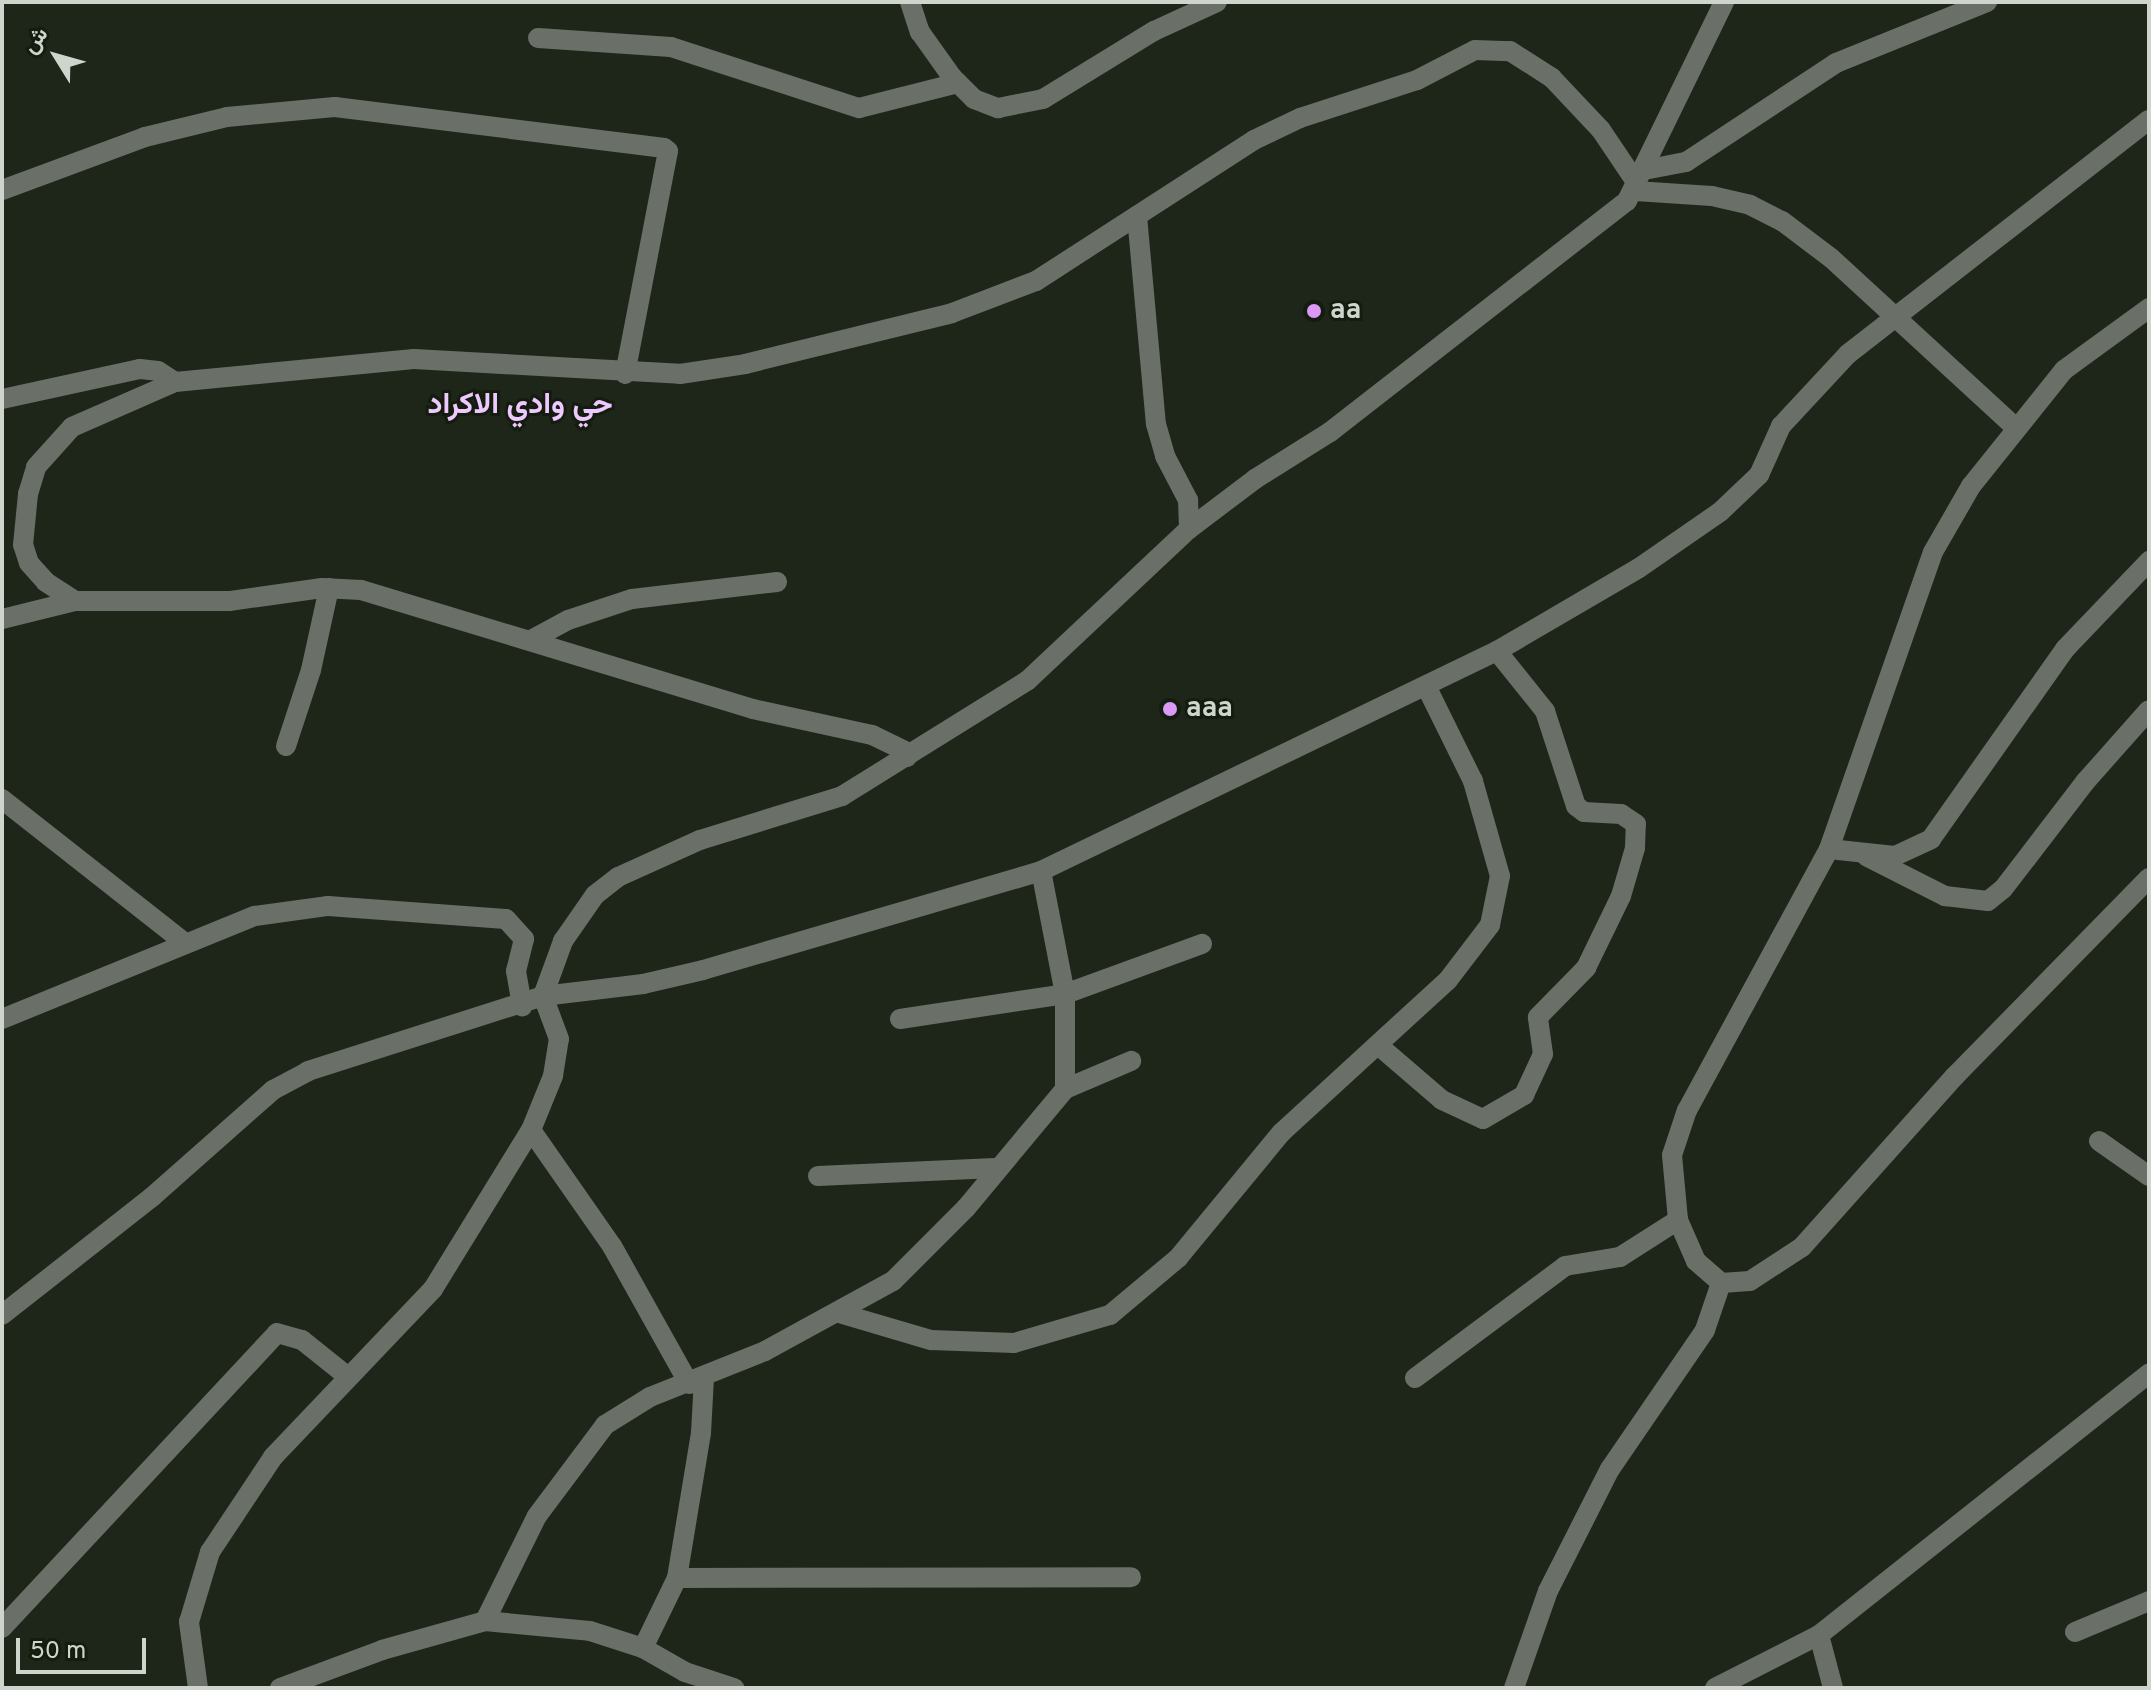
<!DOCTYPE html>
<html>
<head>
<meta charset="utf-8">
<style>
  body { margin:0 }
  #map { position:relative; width:2151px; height:1690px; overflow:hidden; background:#1d2619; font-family:Overpass,Vazirmatn,sans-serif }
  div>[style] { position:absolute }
  .minor>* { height:20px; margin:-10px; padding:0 10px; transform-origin:10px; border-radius:10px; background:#6a6f68 }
  .dots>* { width:22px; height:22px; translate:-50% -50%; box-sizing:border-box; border:4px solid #141c10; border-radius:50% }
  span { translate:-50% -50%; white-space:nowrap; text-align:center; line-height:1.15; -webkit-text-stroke:6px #141c10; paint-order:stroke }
  .poi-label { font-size:28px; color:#cfd5cd; font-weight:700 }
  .left { translate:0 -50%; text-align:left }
  .neighbourhood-label { font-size:30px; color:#eec9fd; font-weight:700 }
  .frame { position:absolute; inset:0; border:4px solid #cfd5cd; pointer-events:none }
  .north { position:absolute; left:16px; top:16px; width:80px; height:80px; -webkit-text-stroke:6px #141c10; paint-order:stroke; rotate:307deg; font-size:22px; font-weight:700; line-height:32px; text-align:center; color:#cfd5cd }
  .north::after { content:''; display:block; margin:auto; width:28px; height:36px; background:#cfd5cd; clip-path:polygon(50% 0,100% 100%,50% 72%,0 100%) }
  .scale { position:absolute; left:16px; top:1638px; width:130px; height:36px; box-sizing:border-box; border:4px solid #cfd5cd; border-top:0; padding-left:10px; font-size:24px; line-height:28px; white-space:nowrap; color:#cfd5cd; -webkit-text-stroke:6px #141c10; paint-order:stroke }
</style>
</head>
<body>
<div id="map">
  <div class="minor">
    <i style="left:910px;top:2px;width:32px;rotate:72deg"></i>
    <i style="left:920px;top:32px;width:55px;rotate:54.6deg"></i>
    <i style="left:952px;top:77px;width:31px;rotate:45deg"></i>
    <i style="left:974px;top:99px;width:26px;rotate:21deg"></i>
    <i style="left:998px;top:108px;width:46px;rotate:-11.3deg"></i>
    <i style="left:1043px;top:99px;width:130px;rotate:-31.5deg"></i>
    <i style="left:1154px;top:31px;width:69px;rotate:-24.7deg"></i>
    <i style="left:538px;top:38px;width:133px;rotate:3.9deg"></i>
    <i style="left:671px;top:47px;width:198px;rotate:18deg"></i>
    <i style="left:859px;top:108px;width:102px;rotate:-14.2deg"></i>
    <i style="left:1644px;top:170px;width:43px;rotate:-10.8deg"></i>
    <i style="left:1686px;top:162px;width:180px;rotate:-33.4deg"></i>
    <i style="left:1836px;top:63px;width:163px;rotate:-22deg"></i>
    <i style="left:2px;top:190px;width:153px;rotate:-20.3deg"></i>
    <i style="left:145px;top:137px;width:84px;rotate:-13.7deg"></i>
    <i style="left:227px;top:117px;width:108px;rotate:-5.3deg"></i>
    <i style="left:335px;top:107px;width:332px;rotate:7.1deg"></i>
    <i style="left:664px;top:148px;width:5px;rotate:37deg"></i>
    <i style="left:668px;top:151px;width:227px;rotate:100.9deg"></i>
    <i style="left:1635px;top:191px;width:77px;rotate:3.7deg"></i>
    <i style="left:1712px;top:196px;width:39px;rotate:13deg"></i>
    <i style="left:1750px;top:205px;width:36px;rotate:27deg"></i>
    <i style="left:1782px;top:221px;width:61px;rotate:37.1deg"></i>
    <i style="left:1831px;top:258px;width:250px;rotate:42.6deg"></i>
    <i style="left:1137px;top:216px;width:209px;rotate:84.8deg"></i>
    <i style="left:1156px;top:424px;width:33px;rotate:74deg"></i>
    <i style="left:1165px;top:456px;width:50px;rotate:62.4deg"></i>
    <i style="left:1188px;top:500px;width:29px;rotate:88deg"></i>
    <i style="left:2149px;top:308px;width:105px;rotate:143.9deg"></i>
    <i style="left:2064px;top:370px;width:149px;rotate:128.7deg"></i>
    <i style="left:1971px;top:486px;width:76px;rotate:119.9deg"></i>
    <i style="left:1933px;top:552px;width:315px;rotate:109.3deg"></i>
    <i style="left:1829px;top:849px;width:297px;rotate:118.5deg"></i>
    <i style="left:1687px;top:1110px;width:47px;rotate:108.4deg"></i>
    <i style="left:1672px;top:1155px;width:65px;rotate:84.7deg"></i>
    <i style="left:1678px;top:1220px;width:45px;rotate:66.3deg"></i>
    <i style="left:1696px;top:1261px;width:33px;rotate:41deg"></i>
    <i style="left:1721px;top:1283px;width:29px;rotate:-4deg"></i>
    <i style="left:1750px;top:1281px;width:62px;rotate:-33.2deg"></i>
    <i style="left:1802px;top:1247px;width:229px;rotate:-48.2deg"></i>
    <i style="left:1955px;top:1076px;width:277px;rotate:-45.6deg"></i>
    <i style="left:2px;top:399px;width:141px;rotate:-12.3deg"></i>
    <i style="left:140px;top:369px;width:18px;rotate:6deg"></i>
    <i style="left:158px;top:371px;width:20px;rotate:33deg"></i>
    <i style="left:2px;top:619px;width:75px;rotate:-13.9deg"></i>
    <i style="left:531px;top:640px;width:42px;rotate:-28.4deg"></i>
    <i style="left:568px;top:620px;width:67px;rotate:-18.2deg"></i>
    <i style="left:632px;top:599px;width:146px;rotate:-6.7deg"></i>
    <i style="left:286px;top:746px;width:80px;rotate:-71.8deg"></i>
    <i style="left:311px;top:670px;width:84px;rotate:-77.6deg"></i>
    <i style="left:907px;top:757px;width:6px;rotate:-108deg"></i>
    <i style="left:905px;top:751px;width:37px;rotate:-154deg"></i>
    <i style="left:872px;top:735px;width:122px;rotate:-167.7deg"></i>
    <i style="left:753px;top:709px;width:410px;rotate:-163.1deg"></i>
    <i style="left:361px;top:590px;width:39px;rotate:-177deg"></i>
    <i style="left:322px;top:588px;width:94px;rotate:172deg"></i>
    <i style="left:229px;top:601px;width:154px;rotate:180deg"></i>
    <i style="left:75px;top:601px;width:35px;rotate:-147deg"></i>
    <i style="left:46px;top:582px;width:25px;rotate:-132deg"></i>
    <i style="left:29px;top:563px;width:19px;rotate:-108deg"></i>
    <i style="left:23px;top:545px;width:51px;rotate:-84.4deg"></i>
    <i style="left:28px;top:494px;width:28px;rotate:-73deg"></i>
    <i style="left:36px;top:467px;width:54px;rotate:-48deg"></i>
    <i style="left:72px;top:427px;width:112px;rotate:-23.6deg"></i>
    <i style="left:175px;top:382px;width:240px;rotate:-5.5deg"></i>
    <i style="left:414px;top:359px;width:266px;rotate:3.2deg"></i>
    <i style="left:680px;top:374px;width:66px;rotate:-8.7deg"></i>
    <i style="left:745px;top:364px;width:213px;rotate:-13.8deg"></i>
    <i style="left:952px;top:313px;width:90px;rotate:-20.9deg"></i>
    <i style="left:1036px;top:281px;width:260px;rotate:-32.9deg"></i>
    <i style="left:1254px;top:140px;width:51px;rotate:-25.6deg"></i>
    <i style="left:1300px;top:118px;width:123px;rotate:-18deg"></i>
    <i style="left:1417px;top:80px;width:65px;rotate:-27.3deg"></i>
    <i style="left:1475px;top:50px;width:35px;rotate:2deg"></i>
    <i style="left:1510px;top:51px;width:50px;rotate:32.7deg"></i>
    <i style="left:1552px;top:78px;width:71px;rotate:46.7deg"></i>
    <i style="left:1601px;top:130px;width:66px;rotate:56.1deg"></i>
    <i style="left:2px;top:799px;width:231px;rotate:38.2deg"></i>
    <i style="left:1829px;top:849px;width:66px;rotate:6.1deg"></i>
    <i style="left:1895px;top:856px;width:40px;rotate:-25deg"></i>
    <i style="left:1931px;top:839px;width:232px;rotate:-54.8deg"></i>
    <i style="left:2065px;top:649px;width:122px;rotate:-46.3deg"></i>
    <i style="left:1866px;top:856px;width:89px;rotate:26.9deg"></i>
    <i style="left:1945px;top:896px;width:43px;rotate:6.6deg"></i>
    <i style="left:1988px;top:901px;width:19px;rotate:-39deg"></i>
    <i style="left:2003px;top:889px;width:135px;rotate:-52.5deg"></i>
    <i style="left:2085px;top:782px;width:96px;rotate:-48.4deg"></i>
    <i style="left:2px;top:1019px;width:273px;rotate:-22.2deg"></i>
    <i style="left:255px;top:916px;width:74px;rotate:-7.8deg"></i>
    <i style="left:328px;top:906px;width:178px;rotate:4.2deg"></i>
    <i style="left:506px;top:919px;width:27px;rotate:48deg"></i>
    <i style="left:524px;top:939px;width:33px;rotate:104deg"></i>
    <i style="left:516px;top:971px;width:36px;rotate:80deg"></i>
    <i style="left:900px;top:1019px;width:167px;rotate:-8.6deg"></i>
    <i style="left:1065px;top:994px;width:146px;rotate:-20.1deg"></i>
    <i style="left:1378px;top:1045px;width:84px;rotate:40.7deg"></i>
    <i style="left:1442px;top:1100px;width:45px;rotate:24.9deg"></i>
    <i style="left:1483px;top:1119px;width:48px;rotate:-30.3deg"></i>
    <i style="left:1524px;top:1095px;width:45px;rotate:-65.1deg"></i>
    <i style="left:1543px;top:1054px;width:37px;rotate:-98deg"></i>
    <i style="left:1538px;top:1017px;width:69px;rotate:-45.6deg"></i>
    <i style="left:1586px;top:968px;width:80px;rotate:-64.1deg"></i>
    <i style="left:1621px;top:896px;width:50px;rotate:-73.7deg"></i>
    <i style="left:1635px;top:848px;width:24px;rotate:-88deg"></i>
    <i style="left:1636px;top:824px;width:18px;rotate:-146deg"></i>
    <i style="left:1621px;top:814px;width:37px;rotate:-177deg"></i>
    <i style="left:1584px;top:812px;width:10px;rotate:-143deg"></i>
    <i style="left:1576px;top:806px;width:100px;rotate:-108.1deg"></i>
    <i style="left:1545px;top:711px;width:77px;rotate:-128.7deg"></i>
    <i style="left:1065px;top:1089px;width:72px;rotate:-23deg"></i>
    <i style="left:531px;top:1130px;width:141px;rotate:55.1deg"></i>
    <i style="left:612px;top:1246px;width:158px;rotate:60.8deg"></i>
    <i style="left:2099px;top:1141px;width:61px;rotate:35deg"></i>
    <i style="left:818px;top:1176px;width:177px;rotate:-2.6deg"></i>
    <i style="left:839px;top:1313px;width:96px;rotate:16.4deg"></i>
    <i style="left:931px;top:1340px;width:83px;rotate:2.1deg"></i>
    <i style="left:1014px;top:1343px;width:100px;rotate:-16.3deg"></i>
    <i style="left:1110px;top:1315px;width:89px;rotate:-40deg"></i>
    <i style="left:1178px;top:1258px;width:162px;rotate:-50.5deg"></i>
    <i style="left:1281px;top:1133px;width:226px;rotate:-42.5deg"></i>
    <i style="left:1448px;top:980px;width:69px;rotate:-52.6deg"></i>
    <i style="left:1490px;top:925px;width:50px;rotate:-78.5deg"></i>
    <i style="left:1500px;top:876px;width:99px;rotate:-105.9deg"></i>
    <i style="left:1473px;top:781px;width:104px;rotate:-116.3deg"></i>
    <i style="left:2px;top:1315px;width:191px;rotate:-38.2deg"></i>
    <i style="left:152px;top:1197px;width:162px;rotate:-41.5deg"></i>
    <i style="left:273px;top:1090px;width:40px;rotate:-28deg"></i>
    <i style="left:308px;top:1071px;width:247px;rotate:-17.7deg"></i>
    <i style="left:543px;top:996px;width:101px;rotate:-6.8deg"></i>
    <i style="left:643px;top:984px;width:62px;rotate:-13.1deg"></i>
    <i style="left:703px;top:970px;width:352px;rotate:-16.3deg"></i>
    <i style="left:1041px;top:871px;width:506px;rotate:-25.76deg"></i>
    <i style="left:1497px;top:651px;width:164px;rotate:-30.3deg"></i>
    <i style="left:1639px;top:568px;width:98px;rotate:-34.7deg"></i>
    <i style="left:1720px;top:512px;width:54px;rotate:-43.5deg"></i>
    <i style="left:1759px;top:475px;width:54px;rotate:-65.8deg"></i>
    <i style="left:1781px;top:426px;width:98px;rotate:-47.1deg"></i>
    <i style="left:1848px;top:354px;width:381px;rotate:-37.9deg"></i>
    <i style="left:1415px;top:1378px;width:187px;rotate:-36.7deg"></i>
    <i style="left:1565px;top:1266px;width:56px;rotate:-9.3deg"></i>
    <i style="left:1620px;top:1257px;width:69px;rotate:-32.5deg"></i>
    <i style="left:677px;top:1578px;width:454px;rotate:-0.1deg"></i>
    <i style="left:485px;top:1621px;width:117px;rotate:-63.7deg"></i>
    <i style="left:537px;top:1516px;width:114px;rotate:-53.2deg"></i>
    <i style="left:605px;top:1425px;width:53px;rotate:-31.9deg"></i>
    <i style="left:650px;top:1397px;width:124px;rotate:-21.8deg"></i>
    <i style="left:765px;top:1351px;width:146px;rotate:-28.7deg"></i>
    <i style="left:893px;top:1281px;width:103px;rotate:-45deg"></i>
    <i style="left:966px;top:1208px;width:155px;rotate:-50.2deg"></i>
    <i style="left:1065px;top:1089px;width:95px;rotate:-90deg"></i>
    <i style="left:1065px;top:994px;width:125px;rotate:-101deg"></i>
    <i style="left:2px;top:1628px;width:403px;rotate:-47deg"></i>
    <i style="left:277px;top:1333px;width:26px;rotate:16deg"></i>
    <i style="left:302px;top:1340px;width:58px;rotate:38.7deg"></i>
    <i style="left:2075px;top:1632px;width:80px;rotate:-22.7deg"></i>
    <i style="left:1819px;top:1635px;width:55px;rotate:75.2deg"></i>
    <i style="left:643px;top:1648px;width:78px;rotate:-64.1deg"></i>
    <i style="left:677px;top:1578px;width:147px;rotate:-80.6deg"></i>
    <i style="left:701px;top:1433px;width:56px;rotate:-86.9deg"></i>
    <i style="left:198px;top:1688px;width:67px;rotate:-97.8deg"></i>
    <i style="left:189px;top:1622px;width:73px;rotate:-73.3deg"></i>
    <i style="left:210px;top:1552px;width:114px;rotate:-56.4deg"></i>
    <i style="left:273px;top:1457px;width:232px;rotate:-46.4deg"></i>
    <i style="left:433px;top:1289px;width:187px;rotate:-58.4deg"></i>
    <i style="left:531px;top:1130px;width:58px;rotate:-67.8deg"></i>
    <i style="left:553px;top:1076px;width:37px;rotate:-81deg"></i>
    <i style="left:559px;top:1039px;width:46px;rotate:-110.4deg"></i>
    <i style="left:543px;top:996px;width:59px;rotate:-70deg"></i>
    <i style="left:563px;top:941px;width:56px;rotate:-55.2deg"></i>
    <i style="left:595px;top:895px;width:29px;rotate:-38deg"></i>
    <i style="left:618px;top:877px;width:90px;rotate:-24.3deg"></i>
    <i style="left:700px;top:840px;width:149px;rotate:-17.2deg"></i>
    <i style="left:842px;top:796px;width:218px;rotate:-31.9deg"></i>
    <i style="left:1027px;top:681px;width:222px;rotate:-43.2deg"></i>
    <i style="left:1189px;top:529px;width:83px;rotate:-37.1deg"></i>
    <i style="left:1255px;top:479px;width:89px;rotate:-32.1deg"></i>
    <i style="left:1330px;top:432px;width:376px;rotate:-37.9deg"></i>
    <i style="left:1627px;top:201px;width:221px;rotate:-64deg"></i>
    <i style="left:280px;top:1688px;width:109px;rotate:-20.4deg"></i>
    <i style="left:382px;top:1650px;width:107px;rotate:-15.7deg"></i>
    <i style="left:485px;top:1621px;width:105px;rotate:5.4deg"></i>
    <i style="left:590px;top:1631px;width:56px;rotate:17.8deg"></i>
    <i style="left:643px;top:1648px;width:48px;rotate:29.7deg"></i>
    <i style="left:685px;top:1672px;width:52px;rotate:18.1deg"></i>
    <i style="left:1514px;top:1688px;width:103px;rotate:-70.7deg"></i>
    <i style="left:1548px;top:1591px;width:137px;rotate:-63.1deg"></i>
    <i style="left:1610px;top:1469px;width:168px;rotate:-55.6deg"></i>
    <i style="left:1705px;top:1330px;width:50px;rotate:-71.2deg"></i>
    <i style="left:1715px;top:1688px;width:117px;rotate:-27deg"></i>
    <i style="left:1819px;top:1635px;width:421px;rotate:-38.4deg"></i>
  </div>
  <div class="dots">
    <i style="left:1314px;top:311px;background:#db99f5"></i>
    <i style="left:1170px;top:709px;background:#db99f5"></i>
  </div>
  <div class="poi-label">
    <span class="left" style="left:1330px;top:311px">aa</span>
    <span class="left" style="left:1186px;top:709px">aaa</span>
  </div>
  <div class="neighbourhood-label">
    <span style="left:520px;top:406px">حي وادي الاكراد</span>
  </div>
  <div class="frame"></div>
  <div class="north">ش</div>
  <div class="scale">50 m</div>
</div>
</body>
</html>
